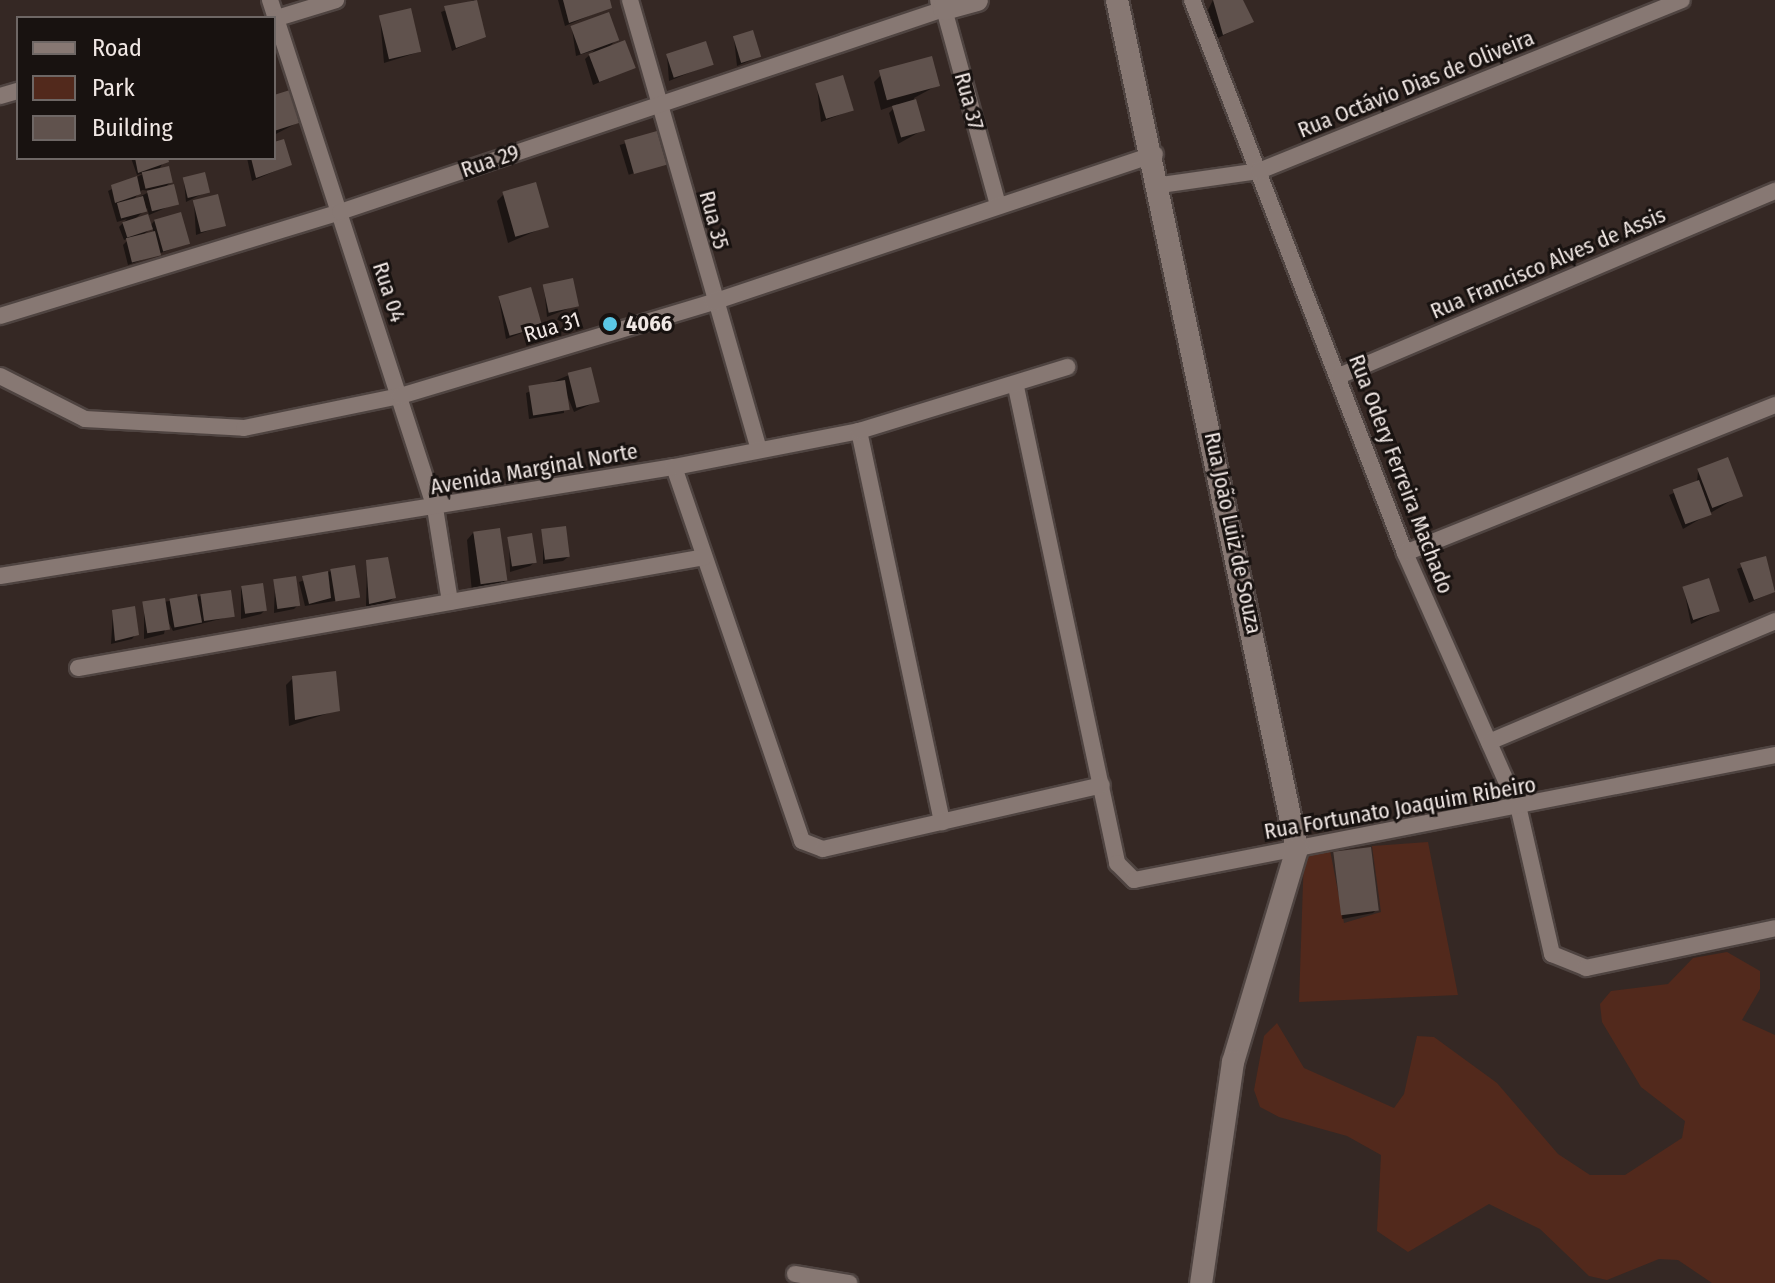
<!DOCTYPE html>
<html>
<head>
<meta charset="utf-8">
<style>
  body { margin:0 }
  #map { position:relative; width:1775px; height:1283px; overflow:hidden; background:#352824; font-family:"Fira Sans Condensed",sans-serif }
  div>[style] { position:absolute }
  .green>* { inset:0; background:#52291c }
  .shadow>* { inset:0; background:#0007; transform-origin:0 0 }
  .building>* { inset:0; background:#60524d; transform-origin:0 0 }
  .roads { filter:drop-shadow(2px 0 #4f4441) drop-shadow(-2px 0 #4f4441) drop-shadow(0 2px #4f4441) drop-shadow(0 -2px #4f4441) }
  .street>* { height:16px; margin:-8px; padding:0 8px; transform-origin:8px; border-radius:8px; background:#877873 }
  .secondary>* { height:22px; margin:-11px; padding:0 11px; transform-origin:11px; border-radius:11px; background:#877873 }
  .dots>* { width:22px; height:22px; translate:-50% -50%; box-sizing:border-box; border:4px solid #181210; border-radius:50% }
  span { translate:-50% -50%; white-space:nowrap; text-align:center; line-height:1.15; -webkit-text-stroke:6px #181210; paint-order:stroke }
  .street-label { font-size:22px; color:#f0e7e4 }
  .poi-label { font-size:22px; color:#f0e7e4; font-weight:700 }
  .left { translate:0 -50%; text-align:left }
  .legend { position:absolute; left:16px; top:16px; width:260px; height:144px; box-sizing:border-box; background:#181210; border:2px solid #6e6765; margin:0; padding:10px 14px; list-style:none; font-size:24px; color:#f0e7e4 }
  .legend li { display:flex; align-items:center; gap:16px; height:40px }
  .legend b { width:40px; border:2px solid #6e6765 }
</style>
</head>
<body>
<div id="map">
  <div class="green">
    <i style="clip-path:polygon(1428px 842px,1458px 995px,1299px 1002px,1304px 854px,1330px 850px,1344px 923px,1381px 912px,1372px 846px)"></i>
    <i style="clip-path:polygon(1727px 952px,1760px 971px,1760px 989px,1742px 1020px,1775px 1035px,1775px 1283px,1712px 1283px,1678px 1260px,1659px 1259px,1607px 1280px,1589px 1276px,1540px 1229px,1489px 1204px,1408px 1252px,1377px 1231px,1381px 1155px,1347px 1136px,1279px 1117px,1260px 1107px,1254px 1090px,1264px 1036px,1277px 1023px,1304px 1068px,1394px 1108px,1404px 1094px,1417px 1036px,1434px 1037px,1497px 1083px,1558px 1154px,1590px 1175px,1625px 1175px,1682px 1138px,1685px 1121px,1641px 1087px,1602px 1022px,1600px 1004px,1611px 991px,1668px 984px,1693px 958px)"></i>
  </div>
  <div class="shadow">
    <i style="clip-path:polygon(474px 0,484px 36px,452px 51px,441px 12px)"></i>
    <i style="clip-path:polygon(558px 0,608px 0,610px 7px,565px 26px)"></i>
    <i style="clip-path:polygon(1213px 0,1241px 0,1251px 22px,1218px 38px,1208px 10px)"></i>
    <i style="clip-path:polygon(380px 18px,419px 52px,384px 63px)"></i>
    <i style="clip-path:polygon(572px 29px,617px 39px,607px 49px,633px 68px,593px 85px,585px 59px,595px 50px,576px 56px)"></i>
    <i style="clip-path:polygon(734px 38px,759px 57px,737px 66px)"></i>
    <i style="clip-path:polygon(667px 55px,711px 64px,669px 81px)"></i>
    <i style="clip-path:polygon(881px 75px,938px 85px,914px 98px,923px 130px,898px 144px,889px 113px,898px 104px,881px 110px,874px 82px)"></i>
    <i style="clip-path:polygon(817px 87px,852px 110px,821px 122px)"></i>
    <i style="clip-path:polygon(274px 97px,297px 123px,274px 135px)"></i>
    <i style="left:656px;top:134px;width:31px;height:38px;rotate:73deg"></i>
    <i style="clip-path:polygon(274px 145px,289px 165px,252px 181px,247px 158px,274px 158px)"></i>
    <i style="clip-path:polygon(evenodd,131px 158px,166px 158px,158px 171px,171px 182px,163px 189px,177px 203px,149px 215px,147px 208px,135px 219px,150px 226px,155px 220px,188px 243px,128px 265px,123px 245px,131px 237px,124px 240px,119px 227px,127px 219px,117px 222px,108px 191px,147px 172px,137px 175px,131px 158px,142px 190px,151px 191px,133px 200px,142px 190px,131px 158px,152px 227px,154px 233px,141px 237px,152px 227px)"></i>
    <i style="clip-path:polygon(184px 181px,208px 191px,186px 202px)"></i>
    <i style="clip-path:polygon(504px 194px,547px 226px,508px 243px,497px 201px)"></i>
    <i style="clip-path:polygon(194px 203px,224px 225px,196px 235px)"></i>
    <i style="clip-path:polygon(544px 287px,577px 305px,547px 317px)"></i>
    <i style="clip-path:polygon(499px 299px,540px 326px,506px 339px)"></i>
    <i style="clip-path:polygon(569px 375px,598px 401px,574px 412px,564px 388px,564px 413px,529px 419px,526px 393px)"></i>
    <i style="clip-path:polygon(1698px 471px,1741px 495px,1683px 529px,1669px 495px,1697px 483px)"></i>
    <i style="clip-path:polygon(543px 532px,568px 557px,563px 561px,543px 564px)"></i>
    <i style="clip-path:polygon(473px 533px,505px 581px,498px 587px,472px 592px,467px 540px)"></i>
    <i style="clip-path:polygon(509px 540px,535px 562px,530px 566px,510px 572px)"></i>
    <i style="clip-path:polygon(1765px 558px,1775px 591px,1749px 603px,1737px 569px)"></i>
    <i style="clip-path:polygon(367px 562px,394px 598px,389px 602px,366px 607px)"></i>
    <i style="clip-path:polygon(331px 571px,358px 597px,305px 606px,299px 582px)"></i>
    <i style="clip-path:polygon(275px 583px,298px 605px,294px 609px,274px 613px)"></i>
    <i style="clip-path:polygon(241px 588px,265px 610px,261px 614px,241px 619px)"></i>
    <i style="clip-path:polygon(1684px 590px,1718px 611px,1691px 624px)"></i>
    <i style="clip-path:polygon(201px 596px,232px 616px,173px 631px,167px 619px,164px 634px,144px 639px,144px 605px)"></i>
    <i style="clip-path:polygon(113px 611px,136px 634px,132px 639px,111px 644px)"></i>
    <i style="clip-path:polygon(293px 678px,338px 710px,289px 726px,286px 685px)"></i>
    <i style="clip-path:polygon(1335px 857px,1377px 909px,1373px 913px,1342px 919px)"></i>
  </div>
  <div class="building">
    <i style="clip-path:polygon(477px 0,486px 37px,456px 48px,444px 6px)"></i>
    <i style="clip-path:polygon(563px 0,610px 0,612px 8px,569px 23px)"></i>
    <i style="clip-path:polygon(1213px 0,1243px 0,1254px 22px,1223px 35px)"></i>
    <i style="left:411px;top:8px;width:45px;height:33px;rotate:77deg"></i>
    <i style="left:609px;top:12px;width:30px;height:41px;rotate:70deg"></i>
    <i style="left:753px;top:30px;width:28px;height:21px;rotate:73deg"></i>
    <i style="left:625px;top:40px;width:30px;height:39px;rotate:69deg"></i>
    <i style="left:706px;top:41px;width:25px;height:42px;rotate:72deg"></i>
    <i style="left:932px;top:56px;width:31px;height:55px;rotate:75deg"></i>
    <i style="left:843px;top:75px;width:37px;height:29px;rotate:73deg"></i>
    <i style="clip-path:polygon(290px 90px,299px 123px,274px 131px,274px 95px)"></i>
    <i style="left:916px;top:99px;width:33px;height:25px;rotate:74deg"></i>
    <i style="left:657px;top:131px;width:35px;height:34px;rotate:74deg"></i>
    <i style="clip-path:polygon(284px 139px,292px 165px,256px 178px,251px 158px,274px 158px,274px 142px)"></i>
    <i style="clip-path:polygon(135px 158px,168px 158px,169px 162px,138px 173px)"></i>
    <i style="left:169px;top:166px;width:17px;height:28px;rotate:77deg"></i>
    <i style="left:205px;top:172px;width:21px;height:23px;rotate:76deg"></i>
    <i style="clip-path:polygon(137px 176px,141px 194px,115px 203px,111px 185px)"></i>
    <i style="left:536px;top:182px;width:47px;height:35px;rotate:74deg"></i>
    <i style="left:174px;top:184px;width:21px;height:28px;rotate:76deg"></i>
    <i style="left:218px;top:194px;width:33px;height:26px;rotate:76deg"></i>
    <i style="left:143px;top:196px;width:16px;height:27px;rotate:75deg"></i>
    <i style="left:181px;top:212px;width:33px;height:28px;rotate:74deg"></i>
    <i style="left:148px;top:214px;width:16px;height:27px;rotate:72deg"></i>
    <i style="left:155px;top:231px;width:25px;height:30px;rotate:76deg"></i>
    <i style="left:573px;top:278px;width:29px;height:31px;rotate:78deg"></i>
    <i style="left:531px;top:287px;width:41px;height:34px;rotate:74deg"></i>
    <i style="left:591px;top:367px;width:36px;height:24px;rotate:76deg"></i>
    <i style="left:565px;top:380px;width:30px;height:37px;rotate:81deg"></i>
    <i style="left:1728px;top:457px;width:42px;height:33px;rotate:69deg"></i>
    <i style="left:1699px;top:480px;width:37px;height:28px;rotate:70deg"></i>
    <i style="left:566px;top:526px;width:31px;height:25px;rotate:83deg"></i>
    <i style="left:500px;top:528px;width:53px;height:27px;rotate:82deg"></i>
    <i style="left:532px;top:533px;width:30px;height:25px;rotate:81deg"></i>
    <i style="clip-path:polygon(1766px 556px,1775px 592px,1754px 600px,1740px 563px)"></i>
    <i style="clip-path:polygon(388px 557px,396px 598px,369px 604px,366px 560px)"></i>
    <i style="left:355px;top:565px;width:33px;height:25px;rotate:81deg"></i>
    <i style="clip-path:polygon(328px 571px,331px 598px,309px 604px,302px 576px)"></i>
    <i style="left:296px;top:576px;width:30px;height:23px;rotate:82deg"></i>
    <i style="left:1709px;top:578px;width:35px;height:28px;rotate:72deg"></i>
    <i style="left:263px;top:583px;width:28px;height:22px;rotate:82deg"></i>
    <i style="left:231px;top:590px;width:27px;height:31px;rotate:82deg"></i>
    <i style="left:197px;top:594px;width:29px;height:28px;rotate:80deg"></i>
    <i style="left:165px;top:598px;width:32px;height:23px;rotate:81deg"></i>
    <i style="clip-path:polygon(135px 606px,139px 635px,115px 641px,112px 610px)"></i>
    <i style="clip-path:polygon(336px 671px,340px 711px,295px 720px,292px 676px)"></i>
    <i style="left:1371px;top:847px;width:64px;height:38px;rotate:83deg"></i>
  </div>
  <div class="roads">
    <div class="street">
      <i style="left:270px;top:0;width:534px;rotate:72.01deg"></i>
      <i style="left:435px;top:508px;width:95px;rotate:80.9deg"></i>
      <i style="left:630px;top:0;width:468px;rotate:74deg"></i>
      <i style="left:1192px;top:0;width:593px;rotate:68.93deg"></i>
      <i style="left:1405px;top:553px;width:281px;rotate:66.1deg"></i>
      <i style="left:1519px;top:810px;width:148px;rotate:77.1deg"></i>
      <i style="left:1552px;top:954px;width:37px;rotate:22deg"></i>
      <i style="left:1586px;top:968px;width:193px;rotate:-11.9deg"></i>
      <i style="left:274px;top:19px;width:65px;rotate:-17deg"></i>
      <i style="left:0;top:96px;width:19px;rotate:-16deg"></i>
      <i style="left:1161px;top:185px;width:99px;rotate:-8.1deg"></i>
      <i style="left:1259px;top:171px;width:456px;rotate:-22deg"></i>
      <i style="left:0;top:316px;width:356px;rotate:-17deg"></i>
      <i style="left:340px;top:212px;width:637px;rotate:-18.58deg"></i>
      <i style="left:944px;top:9px;width:199px;rotate:74.6deg"></i>
      <i style="left:0;top:376px;width:95px;rotate:26.8deg"></i>
      <i style="left:85px;top:419px;width:159px;rotate:3.2deg"></i>
      <i style="left:244px;top:428px;width:159px;rotate:-11.6deg"></i>
      <i style="left:400px;top:396px;width:327px;rotate:-16.7deg"></i>
      <i style="left:713px;top:302px;width:466px;rotate:-18.5deg"></i>
      <i style="left:1339px;top:376px;width:474px;rotate:-23deg"></i>
      <i style="left:1016px;top:387px;width:487px;rotate:78deg"></i>
      <i style="left:1117px;top:863px;width:24px;rotate:45deg"></i>
      <i style="left:1134px;top:880px;width:653px;rotate:-11.03deg"></i>
      <i style="left:859px;top:431px;width:400px;rotate:78deg"></i>
      <i style="left:674px;top:467px;width:395px;rotate:71.1deg"></i>
      <i style="left:802px;top:841px;width:22px;rotate:21deg"></i>
      <i style="left:823px;top:849px;width:286px;rotate:-12.9deg"></i>
      <i style="left:1405px;top:553px;width:399px;rotate:-21.8deg"></i>
      <i style="left:0;top:576px;width:683px;rotate:-9.19deg"></i>
      <i style="left:674px;top:467px;width:188px;rotate:-11deg"></i>
      <i style="left:859px;top:431px;width:218px;rotate:-17.1deg"></i>
      <i style="left:78px;top:668px;width:636px;rotate:-10.05deg"></i>
      <i style="left:1489px;top:742px;width:311px;rotate:-22.9deg"></i>
      <i style="left:795px;top:1274px;width:55px;rotate:9.5deg"></i>
    </div>
    <div class="secondary">
      <i style="left:941px;top:0;width:9px;rotate:72deg"></i>
      <i style="left:944px;top:9px;width:34px;rotate:-15deg"></i>
      <i style="left:1117px;top:0;width:868px;rotate:78.03deg"></i>
      <i style="left:1297px;top:849px;width:222px;rotate:106.7deg"></i>
      <i style="left:1233px;top:1062px;width:223px;rotate:98.2deg"></i>
    </div>
  </div>
  <div class="dots">
    <i style="left:610px;top:324px;background:#5bc8e6"></i>
  </div>
  <div class="street-label">
    <span style="left:1416px;top:84px;rotate:-22deg">Rua Octávio Dias de Oliveira</span>
    <span style="left:969px;top:101px;rotate:75deg">Rua 37</span>
    <span style="left:490px;top:161px;rotate:-19deg">Rua 29</span>
    <span style="left:714px;top:220px;rotate:75deg">Rua 35</span>
    <span style="left:1548px;top:263px;rotate:-23deg">Rua Francisco Alves de Assis</span>
    <span style="left:389px;top:292px;rotate:72deg">Rua 04</span>
    <span style="left:552px;top:327px;rotate:-17deg">Rua 31</span>
    <span style="left:534px;top:469px;rotate:-10deg">Avenida Marginal Norte</span>
    <span style="left:1401px;top:474px;rotate:69deg">Rua Odery Ferreira Machado</span>
    <span style="left:1233px;top:533px;rotate:78deg">Rua João Luiz de Souza</span>
    <span style="left:1400px;top:808px;rotate:-10deg">Rua Fortunato Joaquim Ribeiro</span>
  </div>
  <div class="poi-label">
    <span class="left" style="left:626px;top:324px">4066</span>
  </div>
  <ul class="legend">
  <li><b style="height:10px;background:#877873"></b>Road</li>
  <li><b style="height:22px;background:#52291c"></b>Park</li>
  <li><b style="height:22px;background:#60524d"></b>Building</li>
  </ul>
</div>
</body>
</html>
